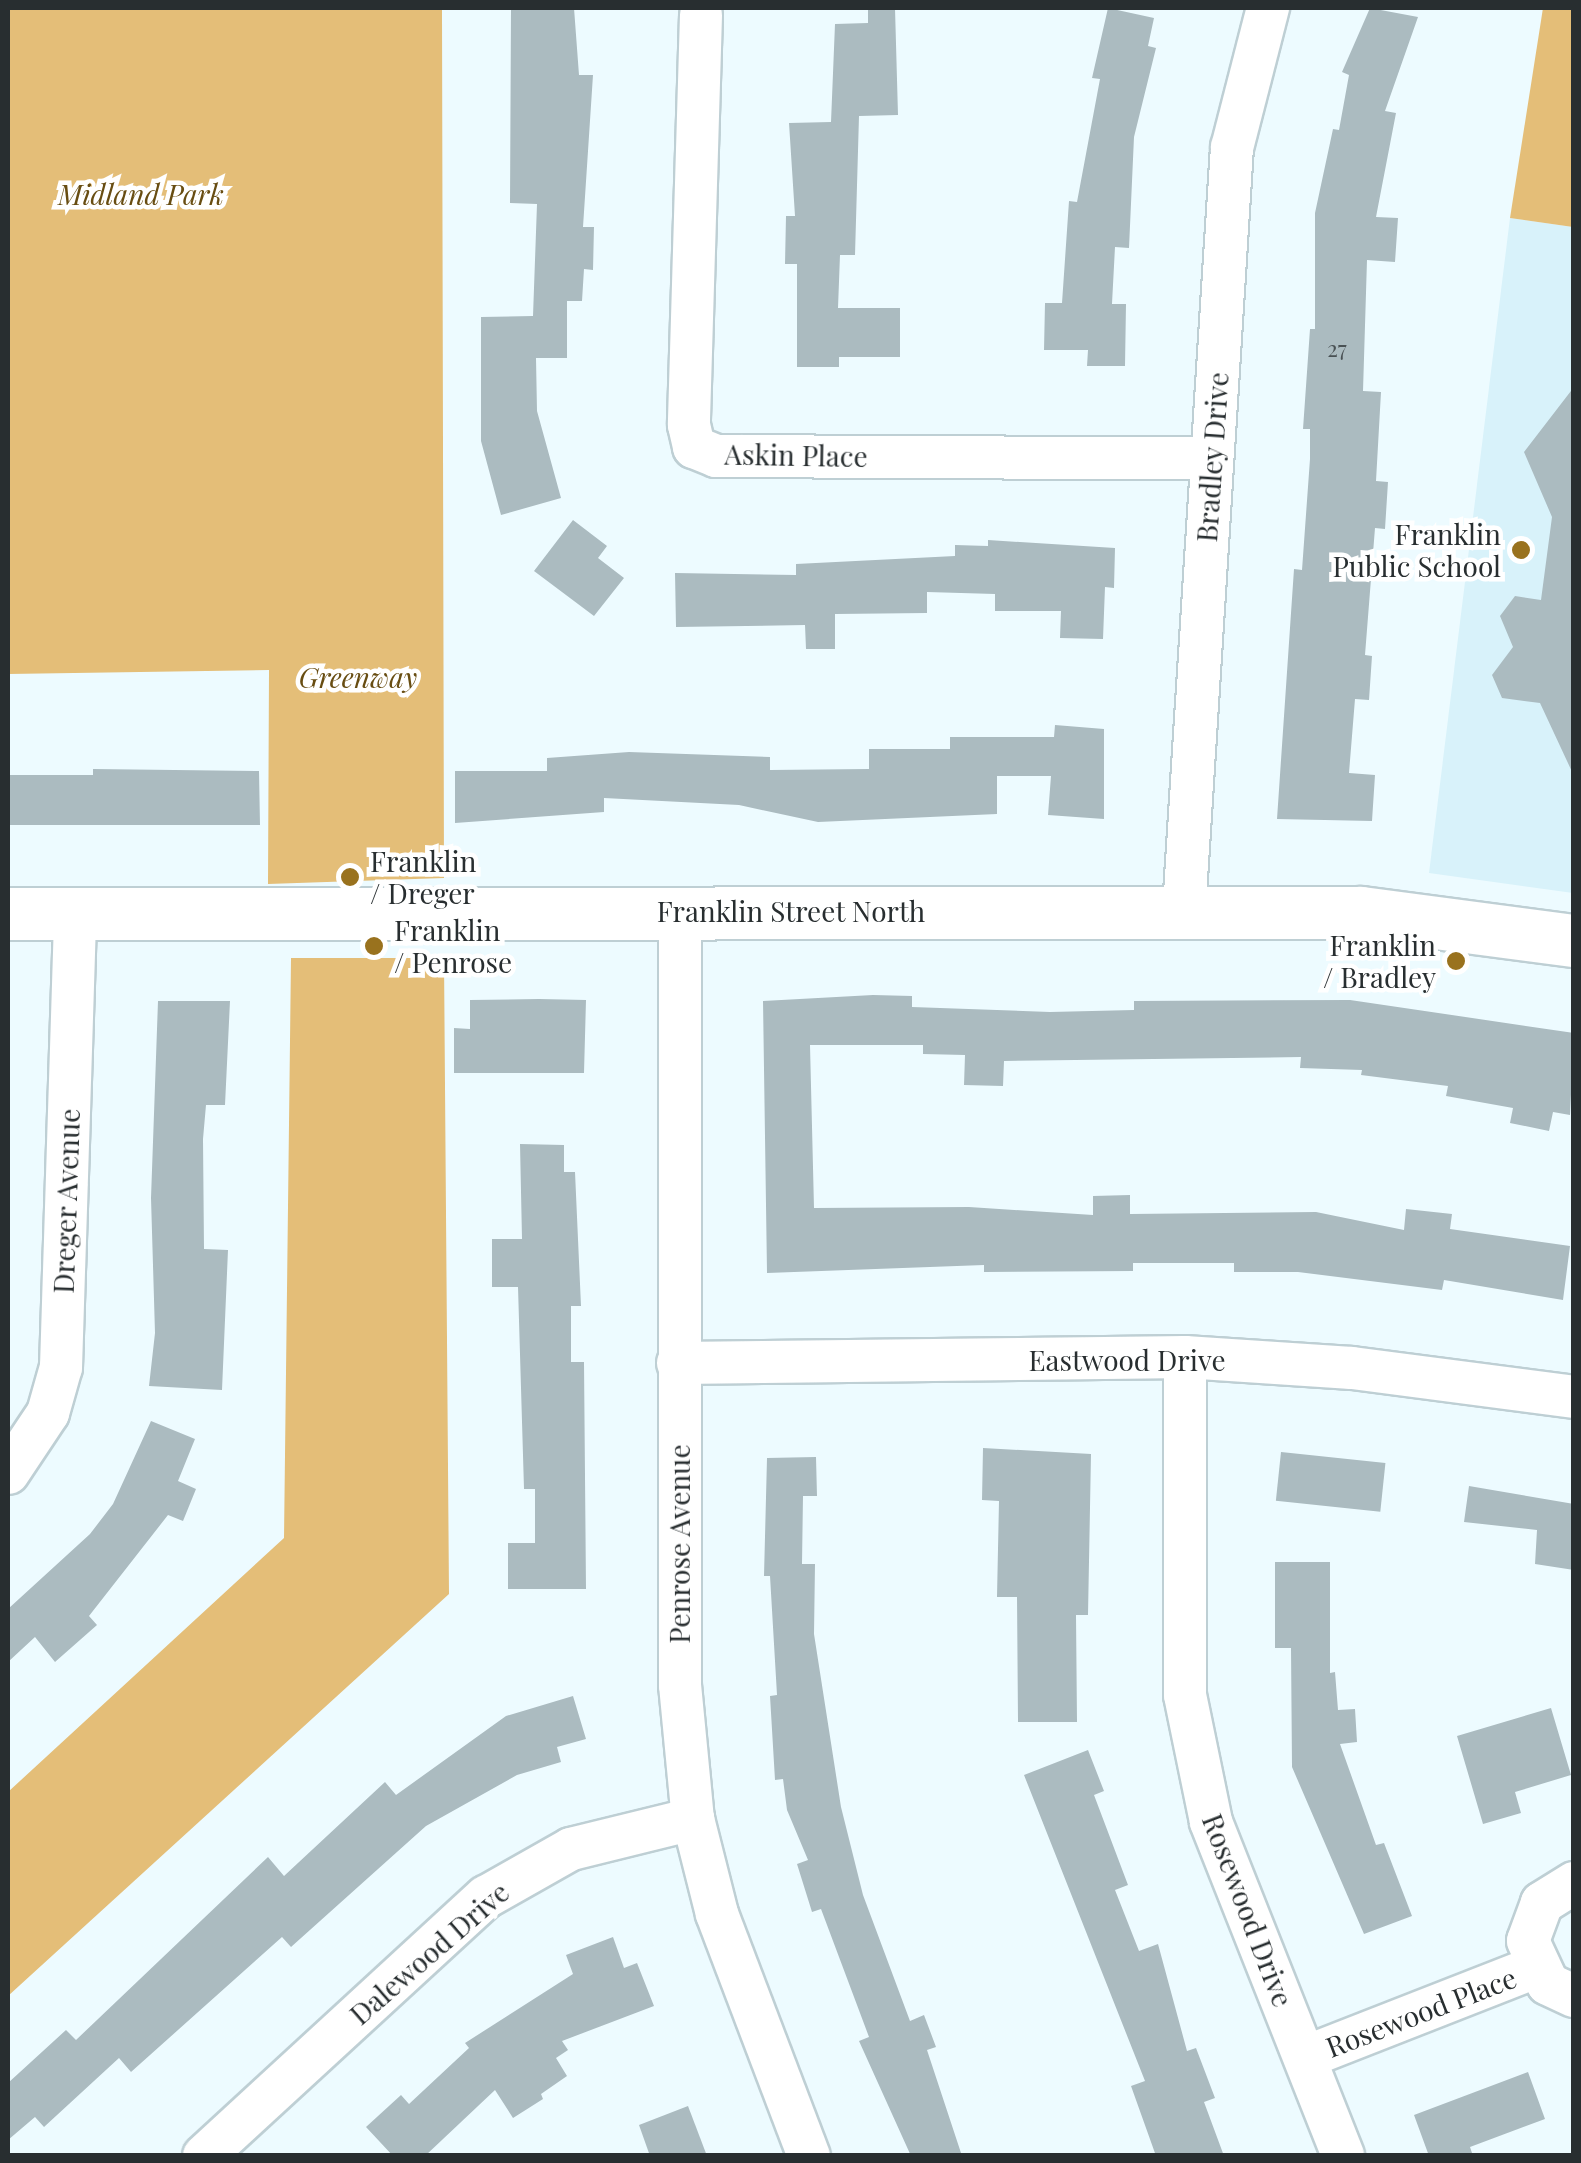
<!DOCTYPE html>
<html>
<head>
<meta charset="utf-8">
<style>
  body { margin:0 }
  #map { position:relative; width:1581px; height:2163px; overflow:hidden; background:#edfbff; font-family:"Playfair Display",serif }
  div>[style] { position:absolute }
  .built>* { inset:0; background:#d8f2fa }
  .green>* { inset:0; background:#e4be78 }
  .building>* { inset:0; background:#abbbc0; transform-origin:0 0 }
  .roads { filter:drop-shadow(2px 0 #becfd4) drop-shadow(-2px 0 #becfd4) drop-shadow(0 2px #becfd4) drop-shadow(0 -2px #becfd4) }
  .minor>* { height:42px; margin:-21px; padding:0 21px; transform-origin:21px; border-radius:21px; background:#fff }
  .tertiary>* { height:52px; margin:-26px; padding:0 26px; transform-origin:26px; border-radius:26px; background:#fff }
  .dots>* { width:28px; height:28px; translate:-50% -50%; box-sizing:border-box; border:5px solid #fff; border-radius:50% }
  span { translate:-50% -50%; white-space:nowrap; text-align:center; line-height:1.15; -webkit-text-stroke:9px #fff; paint-order:stroke }
  .number-label { font-size:22px; color:#495154 }
  .number-label span { -webkit-text-stroke-width:0 }
  .park-label { font-size:28px; color:#684d12; font-style:italic }
  .street-label { font-size:28px; color:#282e30 }
  .poi-label { font-size:28px; color:#282e30 }
  .right { translate:-100% -50%; text-align:right }
  .left { translate:0 -50%; text-align:left }
  .frame { position:absolute; inset:0; border:10px solid #282e30; pointer-events:none }
</style>
</head>
<body>
<div id="map">
  <div class="built">
    <i style="clip-path:polygon(1510px 218px,1573px 227px,1573px 893px,1429px 873px)"></i>
  </div>
  <div class="green">
    <i style="clip-path:polygon(8px 8px,442px 8px,444px 878px,268px 884px,269px 670px,8px 674px)"></i>
    <i style="clip-path:polygon(1543px 8px,1573px 8px,1573px 227px,1510px 218px)"></i>
    <i style="clip-path:polygon(291px 958px,444px 958px,449px 1594px,8px 1996px,8px 1792px,284px 1538px)"></i>
  </div>
  <div class="building">
    <i style="clip-path:polygon(511px 8px,574px 8px,579px 75px,593px 75px,583px 227px,594px 227px,593px 270px,584px 269px,582px 301px,567px 301px,567px 358px,536px 358px,537px 411px,561px 498px,501px 515px,481px 441px,481px 317px,533px 316px,537px 204px,510px 203px)"></i>
    <i style="clip-path:polygon(868px 8px,895px 8px,898px 115px,859px 116px,855px 255px,840px 255px,838px 308px,900px 308px,900px 357px,839px 357px,839px 367px,797px 367px,797px 264px,785px 264px,786px 216px,795px 216px,789px 123px,831px 122px,835px 24px,868px 23px)"></i>
    <i style="clip-path:polygon(1108px 8px,1154px 18px,1148px 46px,1156px 48px,1134px 137px,1129px 248px,1115px 247px,1112px 304px,1126px 304px,1125px 366px,1087px 366px,1088px 350px,1044px 350px,1045px 303px,1062px 303px,1069px 201px,1077px 202px,1100px 79px,1092px 78px)"></i>
    <i style="clip-path:polygon(1370px 8px,1418px 17px,1385px 111px,1396px 113px,1376px 217px,1398px 218px,1395px 262px,1367px 260px,1363px 391px,1381px 392px,1376px 481px,1388px 482px,1385px 529px,1375px 528px,1365px 655px,1372px 656px,1369px 700px,1355px 699px,1349px 773px,1375px 775px,1372px 821px,1277px 819px,1294px 569px,1302px 570px,1310px 459px,1310px 429px,1303px 429px,1310px 329px,1315px 329px,1315px 213px,1333px 129px,1339px 130px,1349px 75px,1342px 72px)"></i>
    <i style="clip-path:polygon(1574px 387px,1574px 776px,1540px 703px,1502px 698px,1492px 675px,1513px 647px,1500px 616px,1515px 596px,1541px 600px,1552px 517px,1524px 452px)"></i>
    <i style="clip-path:polygon(573px 520px,607px 546px,598px 558px,624px 578px,594px 616px,534px 571px)"></i>
    <i style="clip-path:polygon(988px 540px,1115px 548px,1114px 588px,1105px 587px,1103px 639px,1060px 638px,1061px 611px,995px 611px,995px 594px,927px 592px,927px 613px,835px 614px,835px 649px,806px 649px,805px 625px,676px 627px,675px 573px,796px 575px,796px 564px,955px 556px,955px 545px,988px 546px)"></i>
    <i style="clip-path:polygon(1055px 725px,1104px 729px,1104px 819px,1048px 815px,1051px 776px,997px 776px,997px 814px,818px 822px,739px 805px,604px 798px,604px 812px,455px 823px,455px 771px,547px 771px,547px 758px,629px 752px,770px 757px,770px 770px,869px 769px,869px 749px,950px 749px,950px 737px,1054px 737px)"></i>
    <i style="clip-path:polygon(93px 769px,259px 771px,260px 825px,8px 825px,8px 775px,93px 775px)"></i>
    <i style="clip-path:polygon(873px 995px,912px 996px,912px 1007px,1050px 1012px,1134px 1010px,1134px 1001px,1350px 1000px,1574px 1033px,1570px 1115px,1553px 1112px,1549px 1131px,1510px 1123px,1513px 1108px,1446px 1096px,1448px 1086px,1361px 1075px,1362px 1070px,1300px 1068px,1301px 1057px,1004px 1061px,1003px 1086px,964px 1085px,965px 1055px,923px 1054px,923px 1045px,810px 1045px,814px 1208px,969px 1207px,1093px 1215px,1093px 1196px,1130px 1195px,1130px 1214px,1316px 1212px,1404px 1230px,1406px 1209px,1452px 1214px,1450px 1229px,1570px 1246px,1563px 1300px,1444px 1280px,1442px 1290px,1298px 1272px,1234px 1272px,1234px 1263px,1133px 1263px,1133px 1271px,984px 1272px,984px 1265px,767px 1273px,763px 1001px)"></i>
    <i style="clip-path:polygon(539px 999px,586px 1000px,584px 1073px,454px 1073px,454px 1028px,470px 1029px,470px 1000px)"></i>
    <i style="clip-path:polygon(158px 1001px,230px 1001px,225px 1105px,206px 1105px,203px 1139px,204px 1249px,228px 1250px,222px 1390px,149px 1386px,155px 1333px,151px 1198px)"></i>
    <i style="clip-path:polygon(520px 1144px,564px 1145px,564px 1172px,575px 1172px,581px 1306px,571px 1306px,571px 1362px,584px 1362px,586px 1589px,508px 1589px,508px 1543px,535px 1543px,535px 1489px,524px 1489px,518px 1287px,492px 1287px,492px 1239px,522px 1239px)"></i>
    <i style="clip-path:polygon(151px 1421px,195px 1439px,178px 1481px,196px 1489px,183px 1521px,168px 1515px,89px 1616px,97px 1625px,55px 1662px,35px 1637px,8px 1662px,8px 1609px,90px 1534px,113px 1504px)"></i>
    <i style="clip-path:polygon(983px 1448px,1091px 1454px,1088px 1615px,1076px 1615px,1077px 1722px,1018px 1722px,1017px 1597px,997px 1597px,999px 1501px,982px 1500px)"></i>
    <i style="left:1281px;top:1452px;width:105px;height:49px;rotate:6deg"></i>
    <i style="clip-path:polygon(816px 1457px,817px 1496px,803px 1496px,802px 1564px,815px 1564px,814px 1634px,841px 1807px,863px 1895px,910px 2021px,924px 2015px,936px 2047px,927px 2050px,962px 2156px,911px 2156px,859px 2041px,869px 2037px,821px 1909px,812px 1912px,797px 1864px,808px 1860px,787px 1810px,783px 1779px,775px 1780px,770px 1696px,777px 1695px,770px 1576px,764px 1576px,767px 1458px)"></i>
    <i style="clip-path:polygon(1469px 1486px,1574px 1504px,1574px 1570px,1535px 1564px,1537px 1530px,1464px 1522px)"></i>
    <i style="clip-path:polygon(1275px 1562px,1330px 1562px,1330px 1673px,1335px 1672px,1338px 1710px,1355px 1709px,1357px 1742px,1340px 1744px,1376px 1845px,1384px 1843px,1412px 1916px,1364px 1934px,1292px 1767px,1291px 1648px,1275px 1648px)"></i>
    <i style="clip-path:polygon(573px 1696px,586px 1739px,557px 1747px,561px 1762px,517px 1775px,426px 1826px,291px 1947px,282px 1937px,131px 2072px,119px 2058px,44px 2127px,35px 2117px,8px 2140px,8px 2083px,66px 2030px,76px 2040px,268px 1857px,284px 1876px,385px 1782px,396px 1795px,506px 1716px)"></i>
    <i style="clip-path:polygon(1551px 1708px,1571px 1775px,1515px 1792px,1521px 1813px,1483px 1824px,1457px 1736px)"></i>
    <i style="clip-path:polygon(1088px 1750px,1104px 1791px,1094px 1795px,1128px 1885px,1115px 1890px,1139px 1951px,1158px 1944px,1187px 2051px,1196px 2048px,1215px 2098px,1204px 2102px,1224px 2156px,1156px 2156px,1131px 2086px,1145px 2081px,1024px 1775px)"></i>
    <i style="clip-path:polygon(613px 1937px,624px 1968px,637px 1963px,654px 2006px,562px 2041px,568px 2050px,556px 2058px,567px 2076px,541px 2094px,543px 2099px,513px 2118px,495px 2090px,425px 2156px,393px 2156px,366px 2127px,401px 2095px,409px 2104px,469px 2048px,465px 2043px,573px 1974px,566px 1955px)"></i>
    <i style="clip-path:polygon(1528px 2072px,1545px 2119px,1470px 2147px,1473px 2156px,1429px 2156px,1414px 2115px)"></i>
    <i style="clip-path:polygon(688px 2106px,707px 2156px,650px 2156px,639px 2125px)"></i>
  </div>
  <div class="roads">
    <div class="minor">
      <i style="left:701px;top:15px;width:410px;rotate:91.7deg"></i>
      <i style="left:689px;top:425px;width:23px;rotate:77deg"></i>
      <i style="left:694px;top:447px;width:24px;rotate:22deg"></i>
      <i style="left:716px;top:456px;width:496px;rotate:0.3deg"></i>
      <i style="left:1184px;top:910px;width:764px;rotate:-86.4deg"></i>
      <i style="left:1232px;top:148px;width:145px;rotate:-75.6deg"></i>
      <i style="left:680px;top:911px;width:774px;rotate:90deg"></i>
      <i style="left:680px;top:1685px;width:135px;rotate:84.5deg"></i>
      <i style="left:693px;top:1819px;width:98px;rotate:75.8deg"></i>
      <i style="left:717px;top:1914px;width:259px;rotate:69.2deg"></i>
      <i style="left:1185px;top:1357px;width:338px;rotate:90deg"></i>
      <i style="left:1185px;top:1695px;width:130px;rotate:78.4deg"></i>
      <i style="left:1211px;top:1822px;width:359px;rotate:68.4deg"></i>
      <i style="left:678px;top:1363px;width:507px;rotate:-0.68deg"></i>
      <i style="left:1185px;top:1357px;width:167px;rotate:3.8deg"></i>
      <i style="left:1352px;top:1368px;width:224px;rotate:7.4deg"></i>
      <i style="left:8px;top:1473px;width:72px;rotate:-56.3deg"></i>
      <i style="left:48px;top:1413px;width:48px;rotate:-74.2deg"></i>
      <i style="left:61px;top:1367px;width:452px;rotate:-88.2deg"></i>
      <i style="left:1574px;top:1883px;width:38px;rotate:148deg"></i>
      <i style="left:1542px;top:1903px;width:40px;rotate:110.2deg"></i>
      <i style="left:1528px;top:1941px;width:47px;rotate:65.1deg"></i>
      <i style="left:1548px;top:1984px;width:29px;rotate:25deg"></i>
      <i style="left:1306px;top:2057px;width:247px;rotate:-21.4deg"></i>
      <i style="left:204px;top:2156px;width:383px;rotate:-42.6deg"></i>
      <i style="left:486px;top:1897px;width:98px;rotate:-29.5deg"></i>
      <i style="left:571px;top:1849px;width:126px;rotate:-13.8deg"></i>
    </div>
    <div class="tertiary">
      <i style="left:8px;top:914px;width:1353px;rotate:-0.04deg"></i>
      <i style="left:1361px;top:913px;width:215px;rotate:7.5deg"></i>
    </div>
  </div>
  <div class="dots">
    <i style="left:1521px;top:550px;background:#99721e"></i>
    <i style="left:350px;top:877px;background:#99721e"></i>
    <i style="left:374px;top:946px;background:#99721e"></i>
    <i style="left:1456px;top:961px;background:#99721e"></i>
  </div>
  <div class="number-label">
    <span style="left:1337px;top:349px">27</span>
  </div>
  <div class="park-label">
    <span style="left:141px;top:194px">Midland Park</span>
    <span style="left:358px;top:677px">Greenway</span>
  </div>
  <div class="street-label">
    <span style="left:796px;top:455px;rotate:1deg">Askin Place</span>
    <span style="left:1212px;top:457px;rotate:-86deg">Bradley Drive</span>
    <span style="left:791px;top:911px">Franklin Street North</span>
    <span style="left:66px;top:1201px;rotate:-88deg">Dreger Avenue</span>
    <span style="left:1127px;top:1360px">Eastwood Drive</span>
    <span style="left:679px;top:1544px;rotate:-90deg">Penrose Avenue</span>
    <span style="left:1248px;top:1910px;rotate:69deg">Rosewood Drive</span>
    <span style="left:429px;top:1953px;rotate:-41deg">Dalewood Drive</span>
    <span style="left:1421px;top:2012px;rotate:-21deg">Rosewood Place</span>
  </div>
  <div class="poi-label">
    <span class="right" style="left:1501px;top:550px">Franklin<br>Public School</span>
    <span class="left" style="left:370px;top:877px">Franklin<br>/ Dreger</span>
    <span class="left" style="left:394px;top:946px">Franklin<br>/ Penrose</span>
    <span class="right" style="left:1436px;top:961px">Franklin<br>/ Bradley</span>
  </div>
  <div class="frame"></div>
</div>
</body>
</html>
